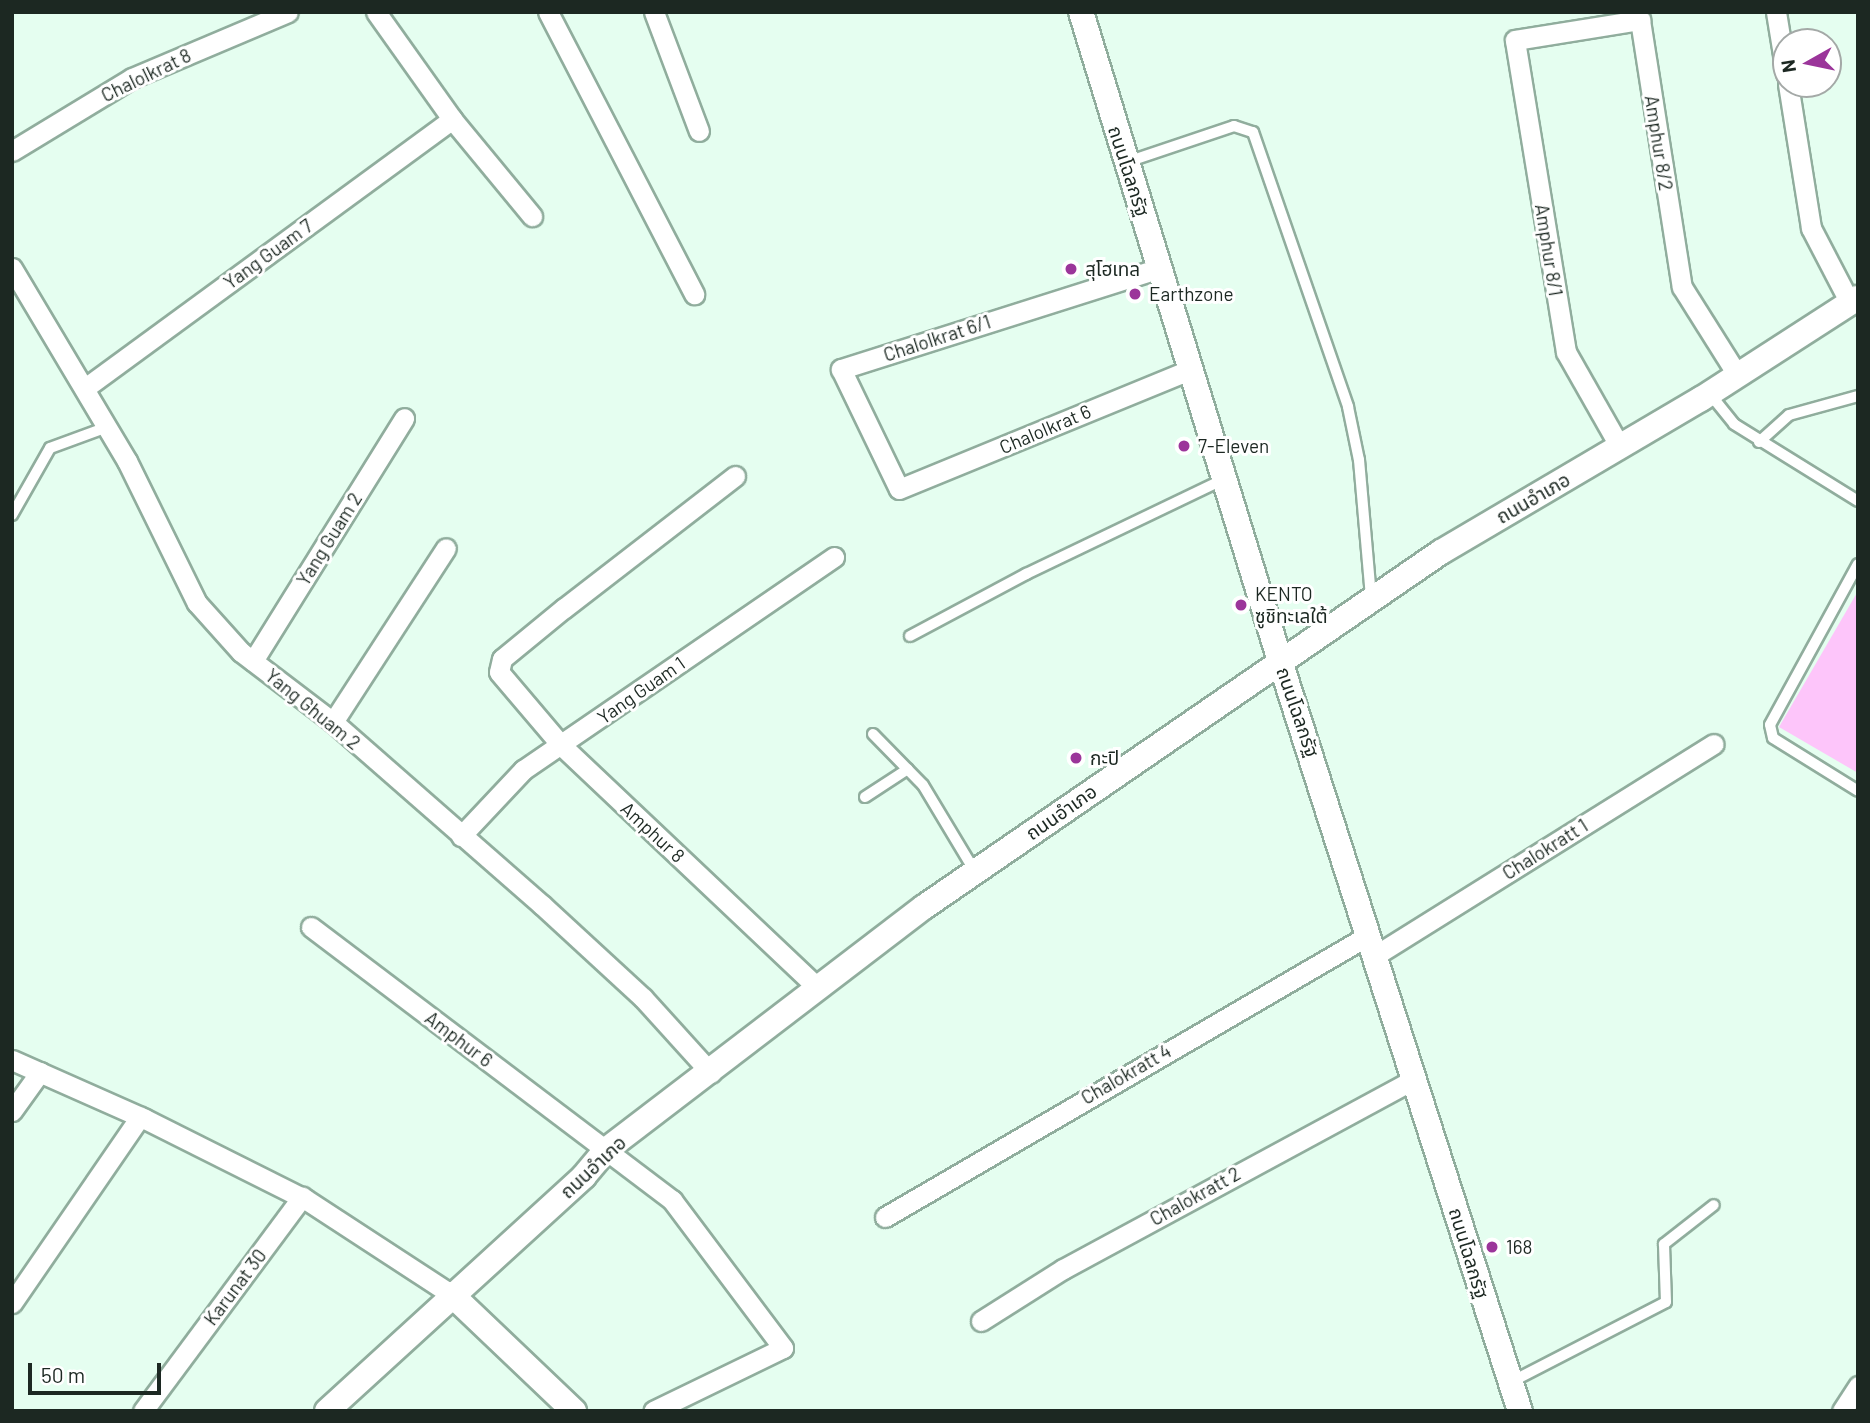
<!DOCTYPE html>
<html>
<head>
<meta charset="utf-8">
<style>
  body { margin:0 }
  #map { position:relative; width:1870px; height:1423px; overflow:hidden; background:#e5fef0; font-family:Barlow,"Noto Sans Thai",sans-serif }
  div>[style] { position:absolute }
  .green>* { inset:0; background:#fdc5fa }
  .roads { filter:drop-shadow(2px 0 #90ad9d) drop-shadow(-2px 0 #90ad9d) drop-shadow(0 2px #90ad9d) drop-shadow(0 -2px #90ad9d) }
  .service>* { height:10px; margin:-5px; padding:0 5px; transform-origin:5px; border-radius:5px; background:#fff }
  .minor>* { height:19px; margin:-9.5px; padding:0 9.5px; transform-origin:9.5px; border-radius:9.5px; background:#fff }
  .tertiary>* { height:24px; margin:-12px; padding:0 12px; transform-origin:12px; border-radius:12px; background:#fff }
  .dots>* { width:19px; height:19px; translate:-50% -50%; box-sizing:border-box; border:4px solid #fff; border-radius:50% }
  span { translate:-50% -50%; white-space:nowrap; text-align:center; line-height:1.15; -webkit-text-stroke:6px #fff; paint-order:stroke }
  .street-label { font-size:19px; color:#1c2822 }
  .poi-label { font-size:19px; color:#1c2822 }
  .left { translate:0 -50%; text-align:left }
  .frame { position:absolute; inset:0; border:14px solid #1c2822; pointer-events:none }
  .north { position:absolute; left:1772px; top:28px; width:70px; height:70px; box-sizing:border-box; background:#fff; border:2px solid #a4a9a7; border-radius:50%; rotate:261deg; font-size:19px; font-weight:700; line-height:28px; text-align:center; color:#1c2822 }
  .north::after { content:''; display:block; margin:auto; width:24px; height:32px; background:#9b359a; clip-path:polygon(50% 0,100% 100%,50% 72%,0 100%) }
  .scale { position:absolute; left:28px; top:1363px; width:133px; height:32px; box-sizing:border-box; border:4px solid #1c2822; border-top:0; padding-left:9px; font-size:21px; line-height:24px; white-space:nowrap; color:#1c2822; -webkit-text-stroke:5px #fff; paint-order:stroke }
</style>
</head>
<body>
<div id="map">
  <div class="green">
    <i style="clip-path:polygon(1858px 591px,1858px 773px,1779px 727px)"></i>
  </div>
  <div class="roads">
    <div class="service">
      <i style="left:1127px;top:162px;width:113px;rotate:-18.6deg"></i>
      <i style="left:1234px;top:126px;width:20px;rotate:18deg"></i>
      <i style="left:1253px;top:132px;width:291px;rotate:70.9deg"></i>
      <i style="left:1348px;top:407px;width:54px;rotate:78.3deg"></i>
      <i style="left:1359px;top:460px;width:137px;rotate:85deg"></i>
      <i style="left:1710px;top:394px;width:38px;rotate:51deg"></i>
      <i style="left:1734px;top:424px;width:146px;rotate:31.8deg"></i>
      <i style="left:1759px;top:442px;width:40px;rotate:-42deg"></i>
      <i style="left:1789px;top:415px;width:72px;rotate:-15.4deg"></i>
      <i style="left:12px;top:515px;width:77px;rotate:-60.4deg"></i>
      <i style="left:50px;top:448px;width:61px;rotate:-20.2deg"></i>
      <i style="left:1858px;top:564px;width:183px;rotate:118.7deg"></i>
      <i style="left:1770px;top:725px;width:13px;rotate:77deg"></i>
      <i style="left:1773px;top:738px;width:100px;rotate:31.9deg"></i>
      <i style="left:910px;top:636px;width:132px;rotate:-28.1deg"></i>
      <i style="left:1026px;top:574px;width:220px;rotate:-25.6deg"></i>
      <i style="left:873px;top:734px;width:71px;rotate:45.6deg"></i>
      <i style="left:923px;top:785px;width:99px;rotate:59deg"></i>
      <i style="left:865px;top:797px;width:51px;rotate:-33.1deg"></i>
      <i style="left:1511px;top:1382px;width:174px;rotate:-27.3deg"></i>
      <i style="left:1666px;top:1302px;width:58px;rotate:-92deg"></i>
      <i style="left:1664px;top:1244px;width:63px;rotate:-38deg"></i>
    </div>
    <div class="minor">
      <i style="left:376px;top:12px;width:131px;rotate:54.6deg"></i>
      <i style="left:452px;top:119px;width:126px;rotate:50.5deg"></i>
      <i style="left:548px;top:12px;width:318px;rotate:62.6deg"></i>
      <i style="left:654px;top:12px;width:127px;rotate:69.3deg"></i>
      <i style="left:1776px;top:12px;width:62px;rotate:80.7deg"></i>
      <i style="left:1788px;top:84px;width:146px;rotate:80.9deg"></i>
      <i style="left:1811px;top:228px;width:85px;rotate:62.5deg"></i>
      <i style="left:12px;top:151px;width:140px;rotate:-31.3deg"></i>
      <i style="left:132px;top:78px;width:169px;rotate:-22.9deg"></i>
      <i style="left:12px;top:268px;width:225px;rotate:59.2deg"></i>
      <i style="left:127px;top:461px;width:158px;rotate:63.8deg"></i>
      <i style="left:197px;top:603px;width:66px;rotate:48.1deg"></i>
      <i style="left:241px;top:652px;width:116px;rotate:37.3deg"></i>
      <i style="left:333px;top:722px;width:278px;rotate:41.2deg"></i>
      <i style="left:542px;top:905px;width:137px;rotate:42.6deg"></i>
      <i style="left:643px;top:998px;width:101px;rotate:47.8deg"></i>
      <i style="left:1160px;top:268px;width:335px;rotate:162.4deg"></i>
      <i style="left:841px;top:369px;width:133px;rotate:64.2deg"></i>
      <i style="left:899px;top:489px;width:316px;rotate:-22.3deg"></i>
      <i style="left:85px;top:388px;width:455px;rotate:-36.2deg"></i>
      <i style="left:1620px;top:447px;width:109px;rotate:-119.6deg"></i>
      <i style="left:1566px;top:352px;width:316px;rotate:-99.3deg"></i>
      <i style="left:1515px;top:40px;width:127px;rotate:-9.1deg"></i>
      <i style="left:1640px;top:20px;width:270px;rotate:81.1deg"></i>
      <i style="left:1682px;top:287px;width:105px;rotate:57.8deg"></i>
      <i style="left:735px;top:476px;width:216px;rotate:142.3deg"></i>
      <i style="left:564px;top:608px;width:80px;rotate:140.6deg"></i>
      <i style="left:502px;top:659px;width:13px;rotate:103deg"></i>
      <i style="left:499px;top:672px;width:96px;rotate:49.7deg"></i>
      <i style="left:561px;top:745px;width:354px;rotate:43.4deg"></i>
      <i style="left:253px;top:661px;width:286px;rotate:-58.1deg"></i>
      <i style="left:333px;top:722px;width:207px;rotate:-57deg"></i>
      <i style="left:461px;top:836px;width:91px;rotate:-46.8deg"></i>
      <i style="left:523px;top:770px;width:377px;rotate:-34.4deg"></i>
      <i style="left:311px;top:927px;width:453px;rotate:37.1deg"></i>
      <i style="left:672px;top:1200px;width:185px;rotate:53.1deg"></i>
      <i style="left:783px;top:1348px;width:144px;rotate:154.1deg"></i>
      <i style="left:1376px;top:955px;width:398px;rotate:-32deg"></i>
      <i style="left:12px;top:1060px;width:145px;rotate:23.9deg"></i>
      <i style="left:145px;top:1119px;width:179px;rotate:26.6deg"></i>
      <i style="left:305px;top:1199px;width:174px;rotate:33.1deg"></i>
      <i style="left:12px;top:1111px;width:48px;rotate:-54.3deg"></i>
      <i style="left:885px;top:1217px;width:560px;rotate:-30.23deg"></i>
      <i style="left:12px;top:1303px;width:226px;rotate:-55.5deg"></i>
      <i style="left:981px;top:1321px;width:97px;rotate:-32.4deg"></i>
      <i style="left:1063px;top:1269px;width:400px;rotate:-28.4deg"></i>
      <i style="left:143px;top:1411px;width:267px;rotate:-53.4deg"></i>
      <i style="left:1842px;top:1411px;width:30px;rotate:-57deg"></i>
    </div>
    <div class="tertiary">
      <i style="left:1081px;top:12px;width:679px;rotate:72.95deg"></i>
      <i style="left:1280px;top:661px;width:787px;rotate:72.26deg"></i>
      <i style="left:451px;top:1294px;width:170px;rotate:43.6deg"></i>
      <i style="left:327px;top:1411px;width:348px;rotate:-42.4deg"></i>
      <i style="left:584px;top:1176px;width:34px;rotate:-50deg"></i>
      <i style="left:606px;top:1150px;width:400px;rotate:-37.4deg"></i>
      <i style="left:924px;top:907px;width:627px;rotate:-34.48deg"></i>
      <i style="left:1441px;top:552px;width:302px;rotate:-30.5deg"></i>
      <i style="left:1701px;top:399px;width:187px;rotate:-32.8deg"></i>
    </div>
  </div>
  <div class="dots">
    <i style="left:1071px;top:269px;background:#9b359a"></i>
    <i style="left:1135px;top:294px;background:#9b359a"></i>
    <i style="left:1184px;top:446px;background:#9b359a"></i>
    <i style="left:1241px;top:605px;background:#9b359a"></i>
    <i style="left:1076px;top:758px;background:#9b359a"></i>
    <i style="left:1492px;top:1247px;background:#9b359a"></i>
  </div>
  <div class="street-label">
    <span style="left:146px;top:75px;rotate:-26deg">Chalolkrat 8</span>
    <span style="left:1659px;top:143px;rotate:81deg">Amphur 8/2</span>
    <span style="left:1129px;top:171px;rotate:72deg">ถนนโฉลกรัฐ</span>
    <span style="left:1549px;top:250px;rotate:81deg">Amphur 8/1</span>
    <span style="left:268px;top:254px;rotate:-36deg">Yang Guam 7</span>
    <span style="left:937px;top:338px;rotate:-18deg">Chalolkrat 6/1</span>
    <span style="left:1045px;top:429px;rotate:-23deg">Chalolkrat 6</span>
    <span style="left:1533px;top:498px;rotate:-30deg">ถนนอำเภอ</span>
    <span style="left:329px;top:539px;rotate:-58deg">Yang Guam 2</span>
    <span style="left:641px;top:690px;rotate:-35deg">Yang Guam 1</span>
    <span style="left:313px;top:709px;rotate:39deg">Yang Ghuam 2</span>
    <span style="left:1298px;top:712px;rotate:71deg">ถนนโฉลกรัฐ</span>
    <span style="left:1061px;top:812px;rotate:-35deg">ถนนอำเภอ</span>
    <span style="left:653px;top:832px;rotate:43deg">Amphur 8</span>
    <span style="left:1545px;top:849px;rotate:-32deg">Chalokratt 1</span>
    <span style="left:459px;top:1039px;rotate:37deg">Amphur 6</span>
    <span style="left:1126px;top:1074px;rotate:-30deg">Chalokratt 4</span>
    <span style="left:593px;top:1167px;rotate:-43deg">ถนนอำเภอ</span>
    <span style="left:1195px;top:1196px;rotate:-29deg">Chalokratt 2</span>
    <span style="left:1469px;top:1253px;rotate:73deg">ถนนโฉลกรัฐ</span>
    <span style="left:235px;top:1287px;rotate:-53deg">Karunat 30</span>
  </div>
  <div class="poi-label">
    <span class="left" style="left:1085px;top:269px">สุโฮเทล</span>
    <span class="left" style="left:1149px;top:294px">Earthzone</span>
    <span class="left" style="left:1198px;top:446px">7-Eleven</span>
    <span class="left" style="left:1255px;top:605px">KENTO<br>ซูชิทะเลใต้</span>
    <span class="left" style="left:1090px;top:758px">กะปิ</span>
    <span class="left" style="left:1506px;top:1247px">168</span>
  </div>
  <div class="frame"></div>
  <div class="north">N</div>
  <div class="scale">50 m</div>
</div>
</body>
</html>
